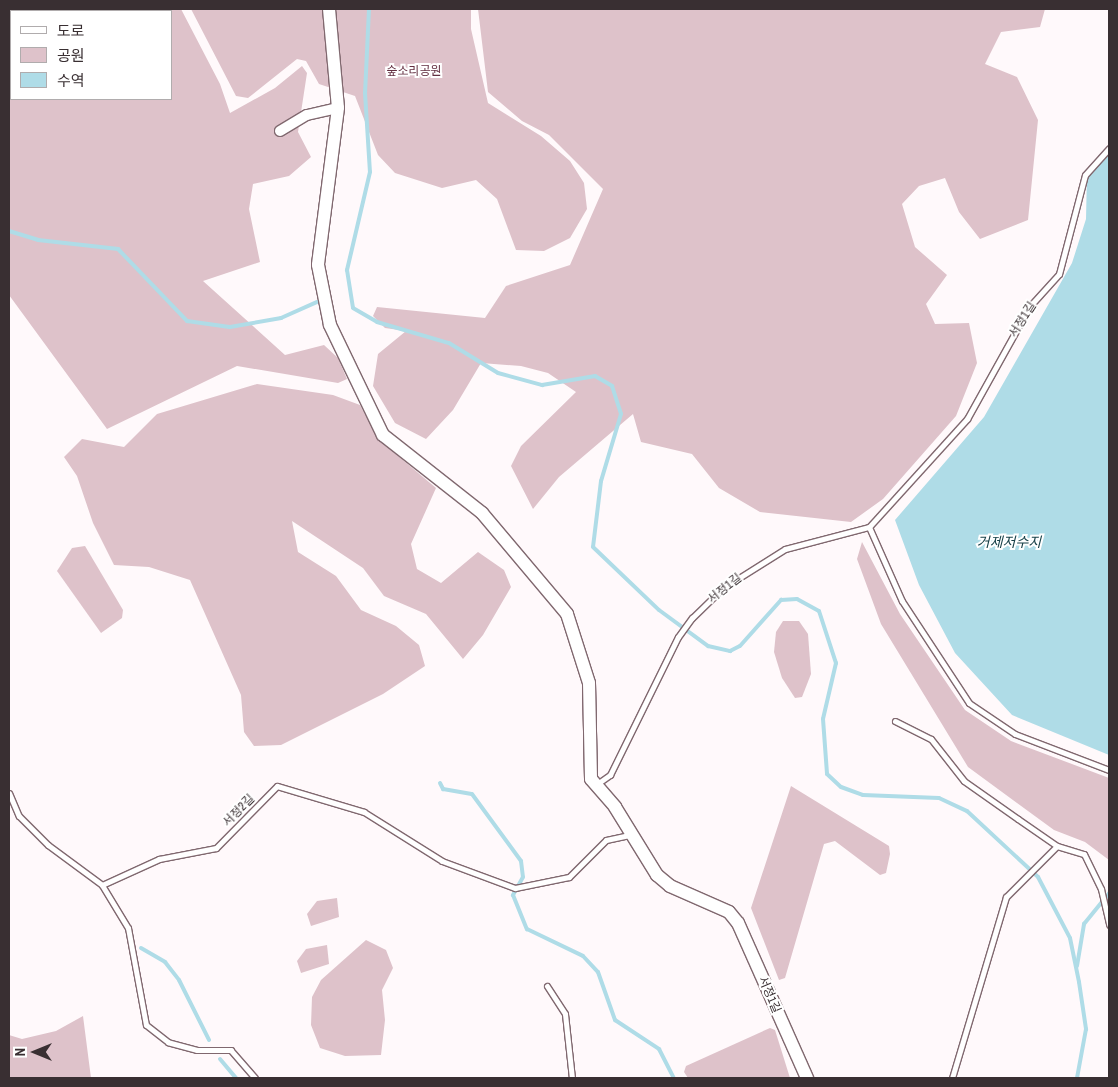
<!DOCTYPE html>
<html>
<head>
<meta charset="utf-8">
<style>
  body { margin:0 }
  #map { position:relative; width:1118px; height:1087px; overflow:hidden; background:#fff9fb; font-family:"Archivo Narrow","Noto Sans KR",sans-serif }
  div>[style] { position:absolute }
  .green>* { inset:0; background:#dec2ca }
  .water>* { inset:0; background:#afdce7 }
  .stream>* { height:4px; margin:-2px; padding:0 2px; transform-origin:2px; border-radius:2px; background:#afdce7 }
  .roads { filter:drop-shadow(1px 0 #80686f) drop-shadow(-1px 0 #80686f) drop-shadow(0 1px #80686f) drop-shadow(0 -1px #80686f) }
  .service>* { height:5px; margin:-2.5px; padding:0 2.5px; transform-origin:2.5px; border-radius:2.5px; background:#fff }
  .minor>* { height:10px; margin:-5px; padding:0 5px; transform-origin:5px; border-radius:5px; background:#fff }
  .tertiary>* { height:12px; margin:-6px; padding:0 6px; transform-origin:6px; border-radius:6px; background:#fff }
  span { translate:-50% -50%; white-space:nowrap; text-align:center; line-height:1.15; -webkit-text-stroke:4px #fff; paint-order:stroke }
  .park-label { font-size:12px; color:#622e40 }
  .street-label { font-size:12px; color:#392f32 }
  .water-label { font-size:14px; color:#174048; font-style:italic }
  .frame { position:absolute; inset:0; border:10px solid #392f32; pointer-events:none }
  .legend { position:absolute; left:10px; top:10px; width:162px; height:90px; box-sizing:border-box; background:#fff; border:1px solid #b0acad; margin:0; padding:6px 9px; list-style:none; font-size:15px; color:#392f32 }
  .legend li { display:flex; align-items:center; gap:10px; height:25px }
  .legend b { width:25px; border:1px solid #b0acad }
  .north { position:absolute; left:10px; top:1027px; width:50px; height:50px; -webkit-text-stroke:4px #fff; paint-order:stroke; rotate:270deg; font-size:14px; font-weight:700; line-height:20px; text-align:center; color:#392f32 }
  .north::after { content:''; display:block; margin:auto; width:18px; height:22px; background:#392f32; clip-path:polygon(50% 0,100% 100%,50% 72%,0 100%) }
</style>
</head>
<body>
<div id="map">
  <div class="green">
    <i style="clip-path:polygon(evenodd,9px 9px,181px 9px,220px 84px,230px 113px,275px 88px,302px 66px,307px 73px,298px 132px,311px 157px,289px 176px,253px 184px,249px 209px,260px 262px,203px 281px,285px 355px,324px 345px,338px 358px,347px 379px,338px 383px,237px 366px,107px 429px,9px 295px,9px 9px,11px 11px,171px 11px,171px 99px,11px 99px,11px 11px)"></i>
    <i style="clip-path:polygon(191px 9px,471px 9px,471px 29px,488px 103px,541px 136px,570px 161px,584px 183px,587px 209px,570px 238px,544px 251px,516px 250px,497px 199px,476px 180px,442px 188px,395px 173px,378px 155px,355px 96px,319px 84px,306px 61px,297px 59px,248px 98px,236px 96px)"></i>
    <i style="clip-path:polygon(478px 9px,1045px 9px,1040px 27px,1001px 32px,985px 64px,1017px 77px,1038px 120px,1028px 220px,980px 239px,959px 212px,945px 178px,919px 186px,902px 204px,915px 247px,947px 275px,926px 304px,935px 324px,969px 323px,977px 363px,956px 416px,883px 499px,851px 522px,760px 512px,719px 488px,692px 454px,641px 442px,633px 414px,559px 477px,533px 509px,511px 466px,521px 446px,576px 392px,548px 373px,521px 366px,481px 363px,453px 410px,426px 439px,395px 423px,373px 386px,378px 354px,406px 331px,385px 328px,373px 316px,377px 307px,485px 318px,506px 286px,570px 265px,603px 189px,549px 135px,522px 121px,488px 92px)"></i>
    <i style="clip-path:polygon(257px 384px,333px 395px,360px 405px,378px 439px,436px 488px,411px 544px,417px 569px,441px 583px,478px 552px,504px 570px,511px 587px,483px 635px,463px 659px,426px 614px,384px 596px,363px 568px,292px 521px,298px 552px,336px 576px,361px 610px,396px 626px,419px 645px,425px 666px,383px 694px,281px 745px,254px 746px,244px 732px,241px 695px,190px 580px,149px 567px,114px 565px,93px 523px,77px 476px,64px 457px,82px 439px,124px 447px,157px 414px)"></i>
    <i style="clip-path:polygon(862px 542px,900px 614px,965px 710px,1011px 741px,1109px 778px,1109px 860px,1085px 842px,1054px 830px,968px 767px,881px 624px,857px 559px)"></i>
    <i style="clip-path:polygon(85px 546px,123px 610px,122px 618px,101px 633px,57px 571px,72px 548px)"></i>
    <i style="clip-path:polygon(783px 621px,799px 621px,808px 634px,811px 674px,802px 697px,795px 698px,782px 678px,774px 652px,776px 632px)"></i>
    <i style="clip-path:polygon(791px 786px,889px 846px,890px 854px,886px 873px,880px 875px,835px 841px,824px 844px,785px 978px,779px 980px,751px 908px)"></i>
    <i style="clip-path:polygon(337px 898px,339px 917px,311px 926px,307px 914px,317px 901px)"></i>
    <i style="clip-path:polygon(366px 940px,386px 950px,393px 968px,382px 990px,385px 1020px,381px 1055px,345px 1056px,320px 1048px,311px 1025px,312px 997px,321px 980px)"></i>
    <i style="clip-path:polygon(327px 945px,329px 964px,301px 973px,297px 961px,306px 949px)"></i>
    <i style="clip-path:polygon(83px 1016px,91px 1078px,9px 1078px,9px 1035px,22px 1039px,56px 1031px)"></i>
    <i style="clip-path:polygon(770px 1028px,775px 1030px,790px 1078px,688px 1078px,684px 1072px,686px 1066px)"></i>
  </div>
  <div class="water">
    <i style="clip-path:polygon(1109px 155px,1109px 755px,1012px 715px,955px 653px,919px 585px,895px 520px,984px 417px,1072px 263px,1086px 219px,1087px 173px)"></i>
  </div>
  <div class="stream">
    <i style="left:369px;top:9px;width:84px;rotate:92.7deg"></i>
    <i style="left:365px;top:93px;width:79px;rotate:86.4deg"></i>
    <i style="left:370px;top:172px;width:101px;rotate:103.2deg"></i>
    <i style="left:347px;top:270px;width:38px;rotate:81deg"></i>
    <i style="left:353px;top:308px;width:28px;rotate:30deg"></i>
    <i style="left:377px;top:322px;width:75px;rotate:16.3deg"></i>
    <i style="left:449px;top:343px;width:57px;rotate:31.5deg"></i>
    <i style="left:498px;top:373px;width:46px;rotate:15.3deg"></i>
    <i style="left:542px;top:385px;width:54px;rotate:-9.6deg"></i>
    <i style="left:595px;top:376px;width:20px;rotate:30deg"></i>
    <i style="left:612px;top:386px;width:29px;rotate:72deg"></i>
    <i style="left:621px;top:414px;width:70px;rotate:106.6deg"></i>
    <i style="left:601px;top:481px;width:66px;rotate:96.9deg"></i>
    <i style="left:593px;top:547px;width:91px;rotate:43.7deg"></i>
    <i style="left:659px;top:610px;width:61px;rotate:36.3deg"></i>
    <i style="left:708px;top:646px;width:23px;rotate:13deg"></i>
    <i style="left:730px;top:651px;width:11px;rotate:-27deg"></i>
    <i style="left:740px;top:646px;width:62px;rotate:-48.3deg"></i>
    <i style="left:781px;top:600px;width:16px;rotate:-4deg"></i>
    <i style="left:797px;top:599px;width:25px;rotate:29deg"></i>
    <i style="left:819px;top:611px;width:55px;rotate:71.9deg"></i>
    <i style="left:836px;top:663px;width:57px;rotate:103.1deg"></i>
    <i style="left:823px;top:719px;width:55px;rotate:85.8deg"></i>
    <i style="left:827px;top:774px;width:19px;rotate:43deg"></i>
    <i style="left:841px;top:787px;width:23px;rotate:20deg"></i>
    <i style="left:863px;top:795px;width:76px;rotate:2.3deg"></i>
    <i style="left:939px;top:798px;width:31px;rotate:25deg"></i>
    <i style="left:967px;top:811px;width:97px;rotate:42.9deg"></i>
    <i style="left:1038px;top:877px;width:69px;rotate:62.3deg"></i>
    <i style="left:1070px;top:938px;width:45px;rotate:78.4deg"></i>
    <i style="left:1079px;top:982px;width:48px;rotate:81.5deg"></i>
    <i style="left:1086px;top:1029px;width:50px;rotate:100.4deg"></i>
    <i style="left:9px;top:231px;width:30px;rotate:17deg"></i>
    <i style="left:38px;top:240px;width:81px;rotate:6.4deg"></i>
    <i style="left:118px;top:249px;width:100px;rotate:46.2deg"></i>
    <i style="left:187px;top:321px;width:43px;rotate:7.9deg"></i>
    <i style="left:230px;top:327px;width:52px;rotate:-10deg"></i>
    <i style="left:281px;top:318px;width:39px;rotate:-24deg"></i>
    <i style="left:440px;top:783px;width:7px;rotate:63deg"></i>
    <i style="left:443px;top:789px;width:29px;rotate:10deg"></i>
    <i style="left:472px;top:794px;width:83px;rotate:53.8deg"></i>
    <i style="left:521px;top:861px;width:16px;rotate:83deg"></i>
    <i style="left:523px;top:877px;width:21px;rotate:119deg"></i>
    <i style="left:513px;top:895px;width:37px;rotate:68deg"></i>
    <i style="left:527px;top:929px;width:62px;rotate:25.7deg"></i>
    <i style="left:583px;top:956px;width:22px;rotate:47deg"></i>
    <i style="left:598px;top:972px;width:51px;rotate:70.5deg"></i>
    <i style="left:615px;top:1020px;width:53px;rotate:33.4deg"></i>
    <i style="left:659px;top:1049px;width:33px;rotate:63deg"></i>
    <i style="left:141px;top:948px;width:28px;rotate:30deg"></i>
    <i style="left:165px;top:962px;width:23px;rotate:52deg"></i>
    <i style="left:179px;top:980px;width:67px;rotate:63.4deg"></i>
    <i style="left:1077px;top:966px;width:43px;rotate:-80.5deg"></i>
    <i style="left:1084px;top:924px;width:40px;rotate:-51deg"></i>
    <i style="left:220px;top:1059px;width:25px;rotate:50deg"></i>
  </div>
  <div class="roads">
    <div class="service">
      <i style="left:869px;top:527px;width:81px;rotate:66deg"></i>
      <i style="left:902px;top:601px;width:122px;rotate:56.7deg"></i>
      <i style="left:969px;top:703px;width:55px;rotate:34deg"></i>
      <i style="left:1015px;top:734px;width:101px;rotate:21deg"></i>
      <i style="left:895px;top:721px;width:40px;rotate:26.6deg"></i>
      <i style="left:931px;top:739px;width:53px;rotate:51.8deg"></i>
      <i style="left:964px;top:781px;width:66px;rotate:35.1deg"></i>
      <i style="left:1018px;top:819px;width:47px;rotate:34.7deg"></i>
      <i style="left:1057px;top:846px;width:28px;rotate:17deg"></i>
      <i style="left:1084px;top:854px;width:39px;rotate:64deg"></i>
      <i style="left:1101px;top:889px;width:37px;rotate:77deg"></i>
      <i style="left:597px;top:784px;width:16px;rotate:-35deg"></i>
      <i style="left:610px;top:775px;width:154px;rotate:-63.8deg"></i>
      <i style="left:678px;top:637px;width:24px;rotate:-54deg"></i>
      <i style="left:692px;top:618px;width:43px;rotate:-44.1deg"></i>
      <i style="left:723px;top:588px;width:73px;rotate:-32.2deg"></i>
      <i style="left:785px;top:549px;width:87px;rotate:-14.7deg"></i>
      <i style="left:869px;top:527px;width:146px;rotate:-47.8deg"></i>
      <i style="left:967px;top:419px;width:129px;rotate:-60.9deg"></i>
      <i style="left:1030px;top:306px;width:43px;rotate:-47.8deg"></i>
      <i style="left:1059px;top:274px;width:102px;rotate:-75.3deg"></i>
      <i style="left:1085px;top:175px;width:36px;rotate:-48deg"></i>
      <i style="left:9px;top:793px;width:25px;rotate:67deg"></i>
      <i style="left:19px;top:816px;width:41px;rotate:45deg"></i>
      <i style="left:48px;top:845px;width:67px;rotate:36.5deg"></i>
      <i style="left:547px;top:986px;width:33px;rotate:57deg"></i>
      <i style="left:565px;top:1014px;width:64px;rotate:83.8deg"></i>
      <i style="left:255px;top:1078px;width:37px;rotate:-131deg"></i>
      <i style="left:231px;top:1050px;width:34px;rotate:180deg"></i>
      <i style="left:197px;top:1050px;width:30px;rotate:-165deg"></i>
      <i style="left:168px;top:1042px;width:28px;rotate:-142deg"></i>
      <i style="left:146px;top:1025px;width:99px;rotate:-100.5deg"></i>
      <i style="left:128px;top:928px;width:50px;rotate:-121.2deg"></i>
      <i style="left:102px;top:885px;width:63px;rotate:-24.5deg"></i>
      <i style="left:159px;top:859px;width:58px;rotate:-10.9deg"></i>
      <i style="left:216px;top:848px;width:87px;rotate:-45.5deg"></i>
      <i style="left:277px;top:786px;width:91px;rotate:16.6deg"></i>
      <i style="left:364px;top:812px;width:92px;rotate:32.1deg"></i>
      <i style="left:442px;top:861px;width:78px;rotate:20.3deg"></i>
      <i style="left:515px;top:888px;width:55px;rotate:-11.5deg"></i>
      <i style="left:569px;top:877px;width:52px;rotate:-45deg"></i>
      <i style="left:606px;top:840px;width:25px;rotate:-12deg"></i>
      <i style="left:952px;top:1078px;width:189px;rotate:-73.4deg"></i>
      <i style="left:1006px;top:897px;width:72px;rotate:-45deg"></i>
    </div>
    <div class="minor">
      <i style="left:280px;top:131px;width:31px;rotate:-31deg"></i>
      <i style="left:307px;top:115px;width:32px;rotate:-13deg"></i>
    </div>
    <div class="tertiary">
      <i style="left:329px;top:9px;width:99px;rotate:84.8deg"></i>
      <i style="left:338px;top:108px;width:158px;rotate:97.3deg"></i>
      <i style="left:318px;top:265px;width:61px;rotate:78.7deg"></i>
      <i style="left:330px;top:325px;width:122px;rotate:64.3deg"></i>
      <i style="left:383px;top:435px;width:126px;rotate:38.2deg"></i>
      <i style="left:482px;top:513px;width:132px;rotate:49.9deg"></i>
      <i style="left:567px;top:614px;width:72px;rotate:72.3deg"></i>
      <i style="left:589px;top:683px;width:96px;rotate:88.8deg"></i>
      <i style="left:591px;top:779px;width:37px;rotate:49deg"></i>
      <i style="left:615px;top:807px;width:80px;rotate:58.3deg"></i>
      <i style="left:657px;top:875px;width:17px;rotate:40deg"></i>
      <i style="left:670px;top:886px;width:64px;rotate:23.8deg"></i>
      <i style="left:729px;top:912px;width:14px;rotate:51deg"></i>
      <i style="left:738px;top:923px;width:170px;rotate:66deg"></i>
    </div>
  </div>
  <div class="park-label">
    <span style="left:414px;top:72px">숲소리공원</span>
  </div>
  <div class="street-label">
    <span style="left:1023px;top:320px;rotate:-57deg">서정1길</span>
    <span style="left:725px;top:589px;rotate:-38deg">서정1길</span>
    <span style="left:239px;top:811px;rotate:-45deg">서정2길</span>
    <span style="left:769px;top:995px;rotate:67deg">서정1길</span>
  </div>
  <div class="water-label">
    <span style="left:1009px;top:542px">거제저수지</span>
  </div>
  <div class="frame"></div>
  <ul class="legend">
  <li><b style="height:6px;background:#fff"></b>도로</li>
  <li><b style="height:14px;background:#dec2ca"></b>공원</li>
  <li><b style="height:14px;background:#afdce7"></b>수역</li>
  </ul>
  <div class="north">N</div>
</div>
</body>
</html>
